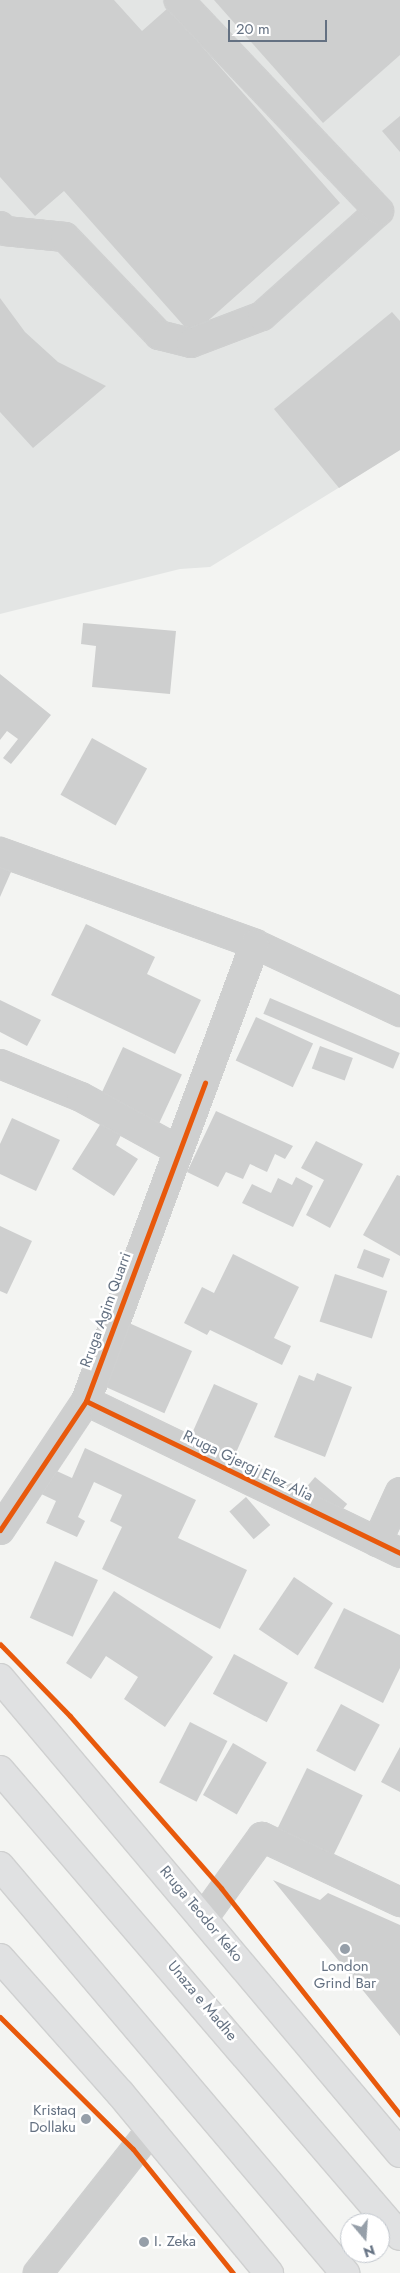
<!DOCTYPE html>
<html>
<head>
<meta charset="utf-8">
<style>
  body { margin:0 }
  #map { position:relative; width:400px; height:2273px; overflow:hidden; background:#f3f4f2; font-family:Jost,sans-serif }
  div>[style] { position:absolute }
  .built>* { inset:0; background:#e3e5e4 }
  .building>* { inset:0; background:#cecfcf; transform-origin:0 0 }
  .roads { filter:drop-shadow(1px 0 #cfd0d0) drop-shadow(-1px 0 #cfd0d0) drop-shadow(0 1px #cfd0d0) drop-shadow(0 -1px #cfd0d0) }
  .minor>* { height:28px; margin:-14px; padding:0 14px; transform-origin:14px; border-radius:14px; background:#cecfcf }
  .major>* { height:28px; margin:-14px; padding:0 14px; transform-origin:14px; border-radius:14px; background:#e0e1e2 }
  .highway>* { height:28px; margin:-14px; padding:0 14px; transform-origin:14px; border-radius:14px; background:#e0e1e2 }
  .cycleway>* { height:5px; margin:-2.5px; padding:0 2.5px; transform-origin:2.5px; border-radius:2.5px; background:#e8590c }
  .dots>* { width:14px; height:14px; translate:-50% -50%; box-sizing:border-box; border:2px solid #fff; border-radius:50% }
  span { translate:-50% -50%; white-space:nowrap; text-align:center; line-height:1.15; -webkit-text-stroke:5px #fff; paint-order:stroke }
  .street-label { font-size:15px; color:#647182 }
  .poi-label { font-size:15px; color:#647182 }
  .right { translate:-100% -50%; text-align:right }
  .left { translate:0 -50%; text-align:left }
  .north { position:absolute; left:340px; top:2213px; width:50px; height:50px; box-sizing:border-box; background:#fff; border:1px solid #c1c6cd; border-radius:50%; rotate:162deg; font-size:14px; font-weight:700; line-height:20px; text-align:center; color:#647182 }
  .north::after { content:''; display:block; margin:auto; width:18px; height:22px; background:#969fa9; clip-path:polygon(50% 0,100% 100%,50% 72%,0 100%) }
  .scale { position:absolute; left:228px; top:20px; width:99px; height:22px; box-sizing:border-box; border:2px solid #647182; border-top:0; padding-left:6px; font-size:15px; line-height:18px; white-space:nowrap; color:#647182; -webkit-text-stroke:4px #fff; paint-order:stroke }
</style>
</head>
<body>
<div id="map">
  <div class="built">
    <i style="clip-path:polygon(0 0,400px 0,400px 450px,210px 567px,180px 569px,0 614px)"></i>
  </div>
  <div class="building">
    <i style="clip-path:polygon(0 0,114px 0,142px 31px,168px 8px,340px 203px,192px 335px,64px 191px,35px 216px,0 177px)"></i>
    <i style="clip-path:polygon(214px 0,400px 0,400px 55px,323px 123px)"></i>
    <i style="clip-path:polygon(400px 116px,400px 152px,382px 131px)"></i>
    <i style="clip-path:polygon(0 298px,25px 332px,58px 362px,106px 386px,33px 448px,0 412px)"></i>
    <i style="clip-path:polygon(392px 312px,400px 321px,400px 450px,339px 488px,274px 409px)"></i>
    <i style="clip-path:polygon(83px 623px,176px 631px,170px 694px,92px 687px,96px 646px,81px 644px)"></i>
    <i style="clip-path:polygon(0 674px,51px 715px,11px 764px,3px 758px,18px 739px,7px 731px,0 740px)"></i>
    <i style="left:92px;top:738px;width:63px;height:65px;rotate:29deg"></i>
    <i style="clip-path:polygon(0 867px,11px 872px,0 897px)"></i>
    <i style="clip-path:polygon(86px 924px,155px 957px,147px 974px,201px 1000px,175px 1054px,51px 995px)"></i>
    <i style="left:270px;top:998px;width:141px;height:17px;rotate:23deg"></i>
    <i style="clip-path:polygon(0 1000px,41px 1020px,27px 1046px,0 1032px)"></i>
    <i style="left:256px;top:1017px;width:63px;height:48px;rotate:25deg"></i>
    <i style="left:320px;top:1046px;width:35px;height:24px;rotate:20deg"></i>
    <i style="left:123px;top:1047px;width:65px;height:56px;rotate:25deg"></i>
    <i style="clip-path:polygon(216px 1111px,293px 1146px,285px 1159px,275px 1154px,267px 1172px,250px 1164px,243px 1179px,226px 1172px,218px 1187px,187px 1172px)"></i>
    <i style="clip-path:polygon(12px 1118px,60px 1140px,36px 1191px,0 1174px,0 1144px)"></i>
    <i style="clip-path:polygon(101px 1123px,121px 1135px,116px 1145px,138px 1159px,114px 1196px,72px 1169px)"></i>
    <i style="clip-path:polygon(316px 1141px,363px 1164px,330px 1228px,306px 1215px,324px 1180px,301px 1168px)"></i>
    <i style="clip-path:polygon(397px 1175px,400px 1176px,400px 1256px,363px 1235px)"></i>
    <i style="clip-path:polygon(296px 1177px,313px 1186px,293px 1227px,242px 1203px,252px 1184px,271px 1193px,278px 1178px,292px 1185px)"></i>
    <i style="clip-path:polygon(0 1226px,32px 1241px,7px 1294px,0 1291px)"></i>
    <i style="left:364px;top:1249px;width:28px;height:20px;rotate:21deg"></i>
    <i style="clip-path:polygon(233px 1254px,299px 1287px,274px 1338px,291px 1346px,282px 1365px,210px 1330px,207px 1335px,184px 1323px,202px 1287px,214px 1293px)"></i>
    <i style="left:335px;top:1274px;width:55px;height:50px;rotate:18deg"></i>
    <i style="left:129px;top:1323px;width:69px;height:68px;rotate:24deg"></i>
    <i style="clip-path:polygon(317px 1373px,352px 1387px,325px 1457px,274px 1437px,299px 1375px,314px 1381px)"></i>
    <i style="left:214px;top:1384px;width:48px;height:58px;rotate:24deg"></i>
    <i style="clip-path:polygon(85px 1448px,196px 1500px,178px 1538px,247px 1570px,220px 1629px,102px 1569px,122px 1527px,110px 1521px,122px 1495px,94px 1482px,78px 1517px,85px 1521px,77px 1537px,46px 1523px,56px 1501px,37px 1492px,48px 1467px,72px 1478px)"></i>
    <i style="left:315px;top:1477px;width:42px;height:16px;rotate:40deg"></i>
    <i style="left:246px;top:1497px;width:37px;height:22px;rotate:49deg"></i>
    <i style="left:55px;top:1561px;width:47px;height:62px;rotate:24deg"></i>
    <i style="left:294px;top:1577px;width:47px;height:63px;rotate:34deg"></i>
    <i style="clip-path:polygon(114px 1591px,213px 1657px,165px 1727px,124px 1699px,138px 1677px,106px 1656px,91px 1679px,66px 1663px)"></i>
    <i style="clip-path:polygon(344px 1608px,400px 1635px,400px 1668px,383px 1703px,314px 1668px)"></i>
    <i style="left:234px;top:1654px;width:61px;height:45px;rotate:28deg"></i>
    <i style="left:341px;top:1704px;width:44px;height:53px;rotate:28deg"></i>
    <i style="left:190px;top:1722px;width:42px;height:68px;rotate:27deg"></i>
    <i style="left:233px;top:1743px;width:39px;height:60px;rotate:30deg"></i>
    <i style="clip-path:polygon(400px 1747px,400px 1792px,381px 1782px)"></i>
    <i style="left:307px;top:1768px;width:62px;height:71px;rotate:26deg"></i>
    <i style="clip-path:polygon(273px 1880px,320px 1900px,328px 1893px,400px 1925px,400px 2036px)"></i>
  </div>
  <div class="roads">
    <div class="minor">
      <i style="left:0;top:226px;width:7px;rotate:45deg"></i>
      <i style="left:5px;top:231px;width:60px;rotate:5.7deg"></i>
      <i style="left:65px;top:237px;width:136px;rotate:46.2deg"></i>
      <i style="left:159px;top:335px;width:33px;rotate:14deg"></i>
      <i style="left:191px;top:343px;width:76px;rotate:-20.8deg"></i>
      <i style="left:262px;top:316px;width:157px;rotate:-41.9deg"></i>
      <i style="left:379px;top:211px;width:291px;rotate:-133.5deg"></i>
      <i style="left:0;top:852px;width:271px;rotate:19.8deg"></i>
      <i style="left:255px;top:944px;width:160px;rotate:25.1deg"></i>
      <i style="left:0;top:1064px;width:87px;rotate:22.2deg"></i>
      <i style="left:81px;top:1097px;width:111px;rotate:28.7deg"></i>
      <i style="left:86px;top:1401px;width:349px;rotate:25.8deg"></i>
      <i style="left:0;top:1530px;width:155px;rotate:-56.3deg"></i>
      <i style="left:86px;top:1401px;width:487px;rotate:-69.7deg"></i>
      <i style="left:377px;top:1542px;width:55px;rotate:-65.3deg"></i>
      <i style="left:204px;top:1917px;width:99px;rotate:-54.1deg"></i>
      <i style="left:262px;top:1837px;width:153px;rotate:25.2deg"></i>
      <i style="left:38px;top:2273px;width:182px;rotate:-51.7deg"></i>
    </div>
    <div class="major">
      <i style="left:0;top:1678px;width:621px;rotate:49.9deg"></i>
      <i style="left:0;top:1958px;width:181px;rotate:48.4deg"></i>
      <i style="left:120px;top:2093px;width:234px;rotate:50.4deg"></i>
    </div>
    <div class="highway">
      <i style="left:0;top:1770px;width:614px;rotate:49.36deg"></i>
      <i style="left:0;top:1866px;width:534px;rotate:49.71deg"></i>
    </div>
  </div>
  <div class="cycleway">
    <i style="left:86px;top:1401px;width:349px;rotate:25.8deg"></i>
    <i style="left:0;top:1530px;width:155px;rotate:-56.3deg"></i>
    <i style="left:86px;top:1401px;width:340px;rotate:-69.5deg"></i>
    <i style="left:0;top:1644px;width:100px;rotate:45.8deg"></i>
    <i style="left:70px;top:1716px;width:229px;rotate:48.7deg"></i>
    <i style="left:221px;top:1888px;width:289px;rotate:51.7deg"></i>
    <i style="left:0;top:2017px;width:187px;rotate:44.8deg"></i>
    <i style="left:133px;top:2149px;width:159px;rotate:51.1deg"></i>
  </div>
  <div class="dots">
    <i style="left:345px;top:1949px;background:#969fa9"></i>
    <i style="left:86px;top:2119px;background:#969fa9"></i>
    <i style="left:144px;top:2242px;background:#969fa9"></i>
  </div>
  <div class="street-label">
    <span style="left:106px;top:1310px;rotate:-70deg">Rruga Agim Quarri</span>
    <span style="left:248px;top:1466px;rotate:26deg">Rruga Gjergj Elez Alia</span>
    <span style="left:201px;top:1914px;rotate:50deg">Rruga Teodor Keko</span>
    <span style="left:202px;top:2001px;rotate:50deg">Unaza e Madhe</span>
  </div>
  <div class="poi-label">
    <span style="left:345px;top:1975px">London<br>Grind Bar</span>
    <span class="right" style="left:76px;top:2119px">Kristaq<br>Dollaku</span>
    <span class="left" style="left:154px;top:2242px">I. Zeka</span>
  </div>
  <div class="north">N</div>
  <div class="scale">20 m</div>
</div>
</body>
</html>
